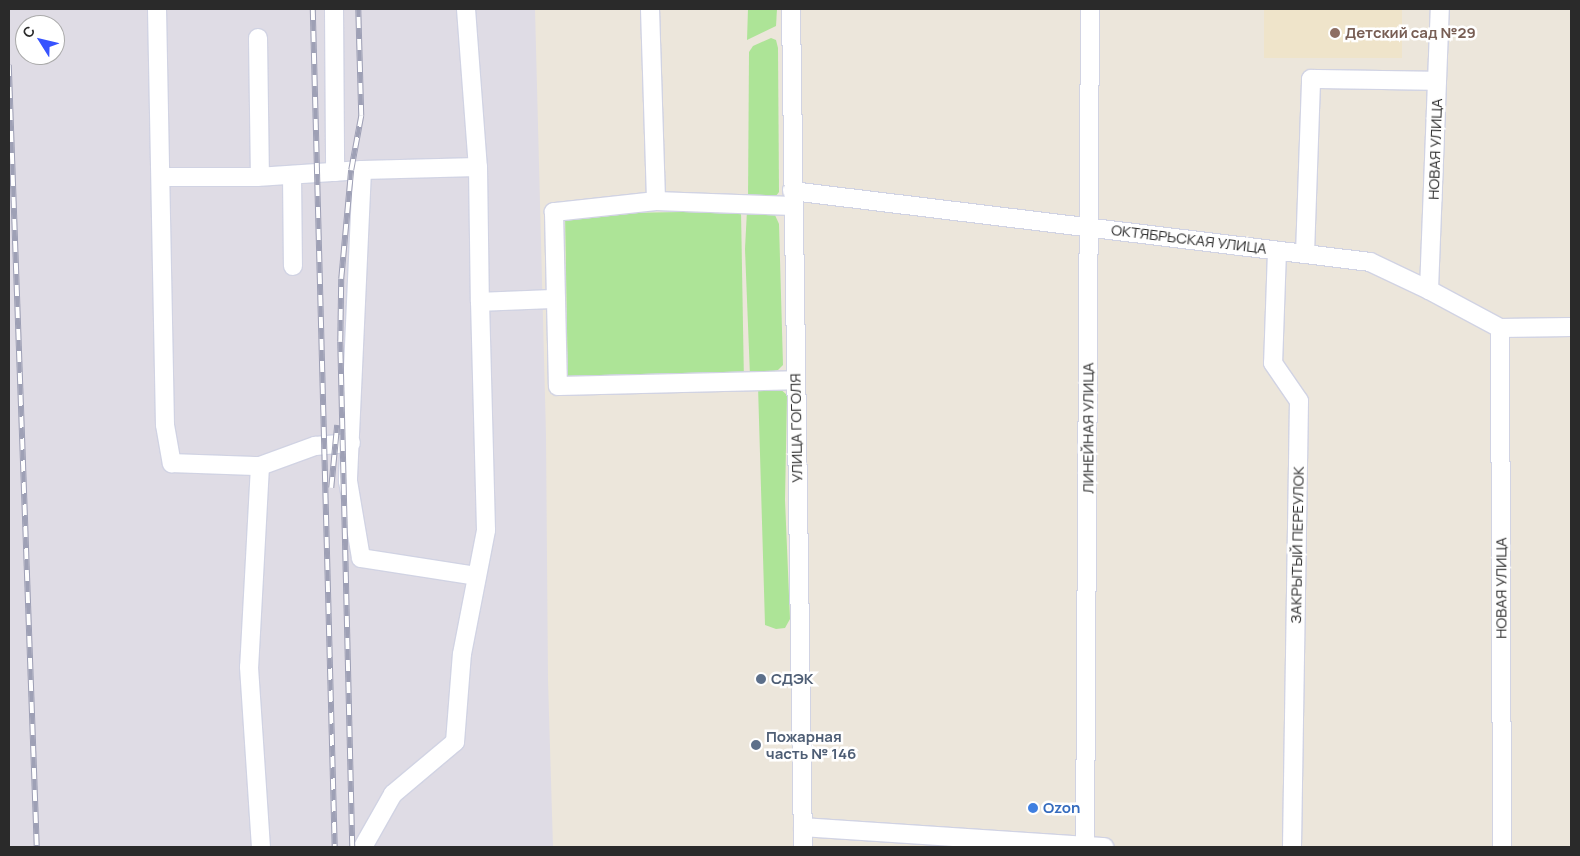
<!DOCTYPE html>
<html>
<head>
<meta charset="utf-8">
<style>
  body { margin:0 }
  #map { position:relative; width:1580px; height:856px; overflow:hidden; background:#ece6db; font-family:Manrope,sans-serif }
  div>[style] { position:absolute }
  .industrial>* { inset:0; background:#dfdce5 }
  .education>* { inset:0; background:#efe4ca; transform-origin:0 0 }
  .green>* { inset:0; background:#ade497; transform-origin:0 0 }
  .roads { filter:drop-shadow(1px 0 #d1d3e3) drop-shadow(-1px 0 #d1d3e3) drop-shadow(0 1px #d1d3e3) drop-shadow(0 -1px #d1d3e3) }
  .minor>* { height:18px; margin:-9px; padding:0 9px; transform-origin:9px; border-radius:9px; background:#fff }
  .rail>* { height:5.5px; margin-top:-2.75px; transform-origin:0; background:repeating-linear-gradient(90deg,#fff 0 11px,#9ea0b5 0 22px); box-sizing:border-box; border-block:1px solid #9ea0b5 }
  .dots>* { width:14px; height:14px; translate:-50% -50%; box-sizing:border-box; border:2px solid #fff; border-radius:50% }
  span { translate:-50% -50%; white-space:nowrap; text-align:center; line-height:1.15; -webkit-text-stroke:5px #fff; paint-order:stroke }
  .education-label { font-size:15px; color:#785e54; font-weight:700 }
  .left { translate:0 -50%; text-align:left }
  .street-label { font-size:15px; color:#2a2a2a }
  .service-label { font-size:15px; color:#4e5e75; font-weight:700 }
  .shop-label { font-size:15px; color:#366cbe; font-weight:700 }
  .frame { position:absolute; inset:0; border:10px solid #2a2a2a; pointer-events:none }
  .north { position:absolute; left:15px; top:15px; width:50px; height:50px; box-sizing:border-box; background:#fff; border:1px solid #aaa; border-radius:50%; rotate:306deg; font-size:14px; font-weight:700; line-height:20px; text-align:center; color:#2a2a2a }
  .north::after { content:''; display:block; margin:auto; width:18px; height:22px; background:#3753fe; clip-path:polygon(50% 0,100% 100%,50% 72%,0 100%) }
</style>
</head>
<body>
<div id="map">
  <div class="industrial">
    <i style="clip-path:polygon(evenodd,9px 9px,535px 9px,546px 435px,548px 680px,553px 847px,9px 847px,9px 9px,25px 25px,55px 25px,55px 55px,25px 55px,25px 25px)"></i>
  </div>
  <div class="education">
    <i style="left:1264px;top:9px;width:138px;height:49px"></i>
  </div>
  <div class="green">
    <i style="clip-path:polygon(748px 9px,777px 9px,776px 26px,747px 40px)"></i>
    <i style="clip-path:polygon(771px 38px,776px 40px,778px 48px,779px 192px,776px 196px,766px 199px,748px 199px,749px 52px,753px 46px)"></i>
    <i style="clip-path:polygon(747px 210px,765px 211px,775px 215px,779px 224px,783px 365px,778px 370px,750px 376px,745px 249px)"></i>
    <i style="left:741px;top:211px;width:167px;height:176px;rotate:89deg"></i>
    <i style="clip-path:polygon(758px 386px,778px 387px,787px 395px,785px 500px,790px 619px,785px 628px,776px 629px,765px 625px)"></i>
  </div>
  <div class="roads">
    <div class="minor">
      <i style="left:157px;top:9px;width:416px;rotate:88.9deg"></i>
      <i style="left:165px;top:425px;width:39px;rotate:80deg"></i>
      <i style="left:172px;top:463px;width:88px;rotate:2deg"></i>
      <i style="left:260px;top:466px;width:201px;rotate:93.1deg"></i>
      <i style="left:249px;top:667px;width:180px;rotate:86.2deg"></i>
      <i style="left:334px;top:9px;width:163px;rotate:89.6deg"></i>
      <i style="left:466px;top:9px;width:158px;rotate:85.7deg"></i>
      <i style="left:478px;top:167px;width:135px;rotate:89.2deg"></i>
      <i style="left:650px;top:9px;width:192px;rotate:88.2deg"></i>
      <i style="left:656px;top:201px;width:137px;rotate:2.1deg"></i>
      <i style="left:791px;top:9px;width:838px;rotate:89.18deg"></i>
      <i style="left:258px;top:38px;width:138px;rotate:89.2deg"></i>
      <i style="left:362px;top:170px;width:311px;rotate:92.6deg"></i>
      <i style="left:348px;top:481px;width:78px;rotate:80.4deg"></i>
      <i style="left:361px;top:558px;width:117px;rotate:8.8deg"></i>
      <i style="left:292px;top:175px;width:91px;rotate:89.4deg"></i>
      <i style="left:161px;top:177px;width:96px"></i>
      <i style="left:257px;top:177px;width:105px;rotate:-3.8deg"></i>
      <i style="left:362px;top:170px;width:116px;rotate:-1.5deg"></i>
      <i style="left:792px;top:191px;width:582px;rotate:7deg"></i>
      <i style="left:1370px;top:262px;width:65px;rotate:25.4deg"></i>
      <i style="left:1429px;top:290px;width:81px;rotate:28.2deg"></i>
      <i style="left:1500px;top:328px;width:71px;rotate:-0.8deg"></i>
      <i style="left:656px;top:201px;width:103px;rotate:173.8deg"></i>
      <i style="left:554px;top:212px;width:174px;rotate:88.7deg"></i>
      <i style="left:558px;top:386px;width:238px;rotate:-1.4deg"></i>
      <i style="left:1277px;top:251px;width:112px;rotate:92deg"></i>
      <i style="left:1273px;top:363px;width:46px;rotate:55.6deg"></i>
      <i style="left:1299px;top:401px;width:446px;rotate:90.9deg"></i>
      <i style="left:1305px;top:254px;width:175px;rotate:-88deg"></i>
      <i style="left:1311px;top:79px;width:126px;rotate:0.9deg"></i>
      <i style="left:1429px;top:290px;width:281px;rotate:-87.8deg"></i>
      <i style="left:1500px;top:328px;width:519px;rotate:89.78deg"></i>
      <i style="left:260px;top:466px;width:59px;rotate:-20deg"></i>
      <i style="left:315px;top:446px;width:36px;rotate:-5deg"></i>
      <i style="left:803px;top:827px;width:302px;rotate:3.8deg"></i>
      <i style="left:363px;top:847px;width:61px;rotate:-60.5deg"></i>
      <i style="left:393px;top:794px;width:81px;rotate:-40deg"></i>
      <i style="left:455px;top:742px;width:88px;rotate:-85.5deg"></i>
      <i style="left:462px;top:654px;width:126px;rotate:-79deg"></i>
      <i style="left:486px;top:530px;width:228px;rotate:-91.5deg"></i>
      <i style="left:480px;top:302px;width:76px;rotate:-2.3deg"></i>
      <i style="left:1085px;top:847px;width:838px;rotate:-89.66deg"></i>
    </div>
  </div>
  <div class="rail">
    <i style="left:313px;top:9px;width:838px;rotate:88.5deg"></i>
    <i style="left:9px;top:65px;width:783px;rotate:87.95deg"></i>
    <i style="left:331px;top:488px;width:63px;rotate:-84.6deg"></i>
    <i style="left:352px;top:847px;width:505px;rotate:-91.36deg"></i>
    <i style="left:340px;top:342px;width:63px;rotate:-89.1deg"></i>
    <i style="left:341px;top:279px;width:109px;rotate:-84.8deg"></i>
    <i style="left:351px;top:170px;width:55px;rotate:-79.5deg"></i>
    <i style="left:361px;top:116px;width:107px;rotate:-91.6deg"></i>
  </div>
  <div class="dots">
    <i style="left:1335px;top:33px;background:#8d6e63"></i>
    <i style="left:761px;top:679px;background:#5c6f8a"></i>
    <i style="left:756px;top:745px;background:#5c6f8a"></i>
    <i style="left:1033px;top:808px;background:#3f7fe0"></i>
  </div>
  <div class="education-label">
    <span class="left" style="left:1345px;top:33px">Детский сад №29</span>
  </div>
  <div class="street-label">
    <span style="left:1435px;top:149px;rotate:-88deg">НОВАЯ УЛИЦА</span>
    <span style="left:1189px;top:239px;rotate:7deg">ОКТЯБРЬСКАЯ УЛИЦА</span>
    <span style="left:796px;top:428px;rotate:-91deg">УЛИЦА ГОГОЛЯ</span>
    <span style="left:1088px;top:428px;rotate:-90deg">ЛИНЕЙНАЯ УЛИЦА</span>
    <span style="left:1297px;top:545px;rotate:-89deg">ЗАКРЫТЫЙ ПЕРЕУЛОК</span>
    <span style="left:1501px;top:588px;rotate:-90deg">НОВАЯ УЛИЦА</span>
  </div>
  <div class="service-label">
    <span class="left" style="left:771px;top:679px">СДЭК</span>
    <span class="left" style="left:766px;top:745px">Пожарная<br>часть № 146</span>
  </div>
  <div class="shop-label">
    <span class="left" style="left:1043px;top:808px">Ozon</span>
  </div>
  <div class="frame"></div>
  <div class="north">С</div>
</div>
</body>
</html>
